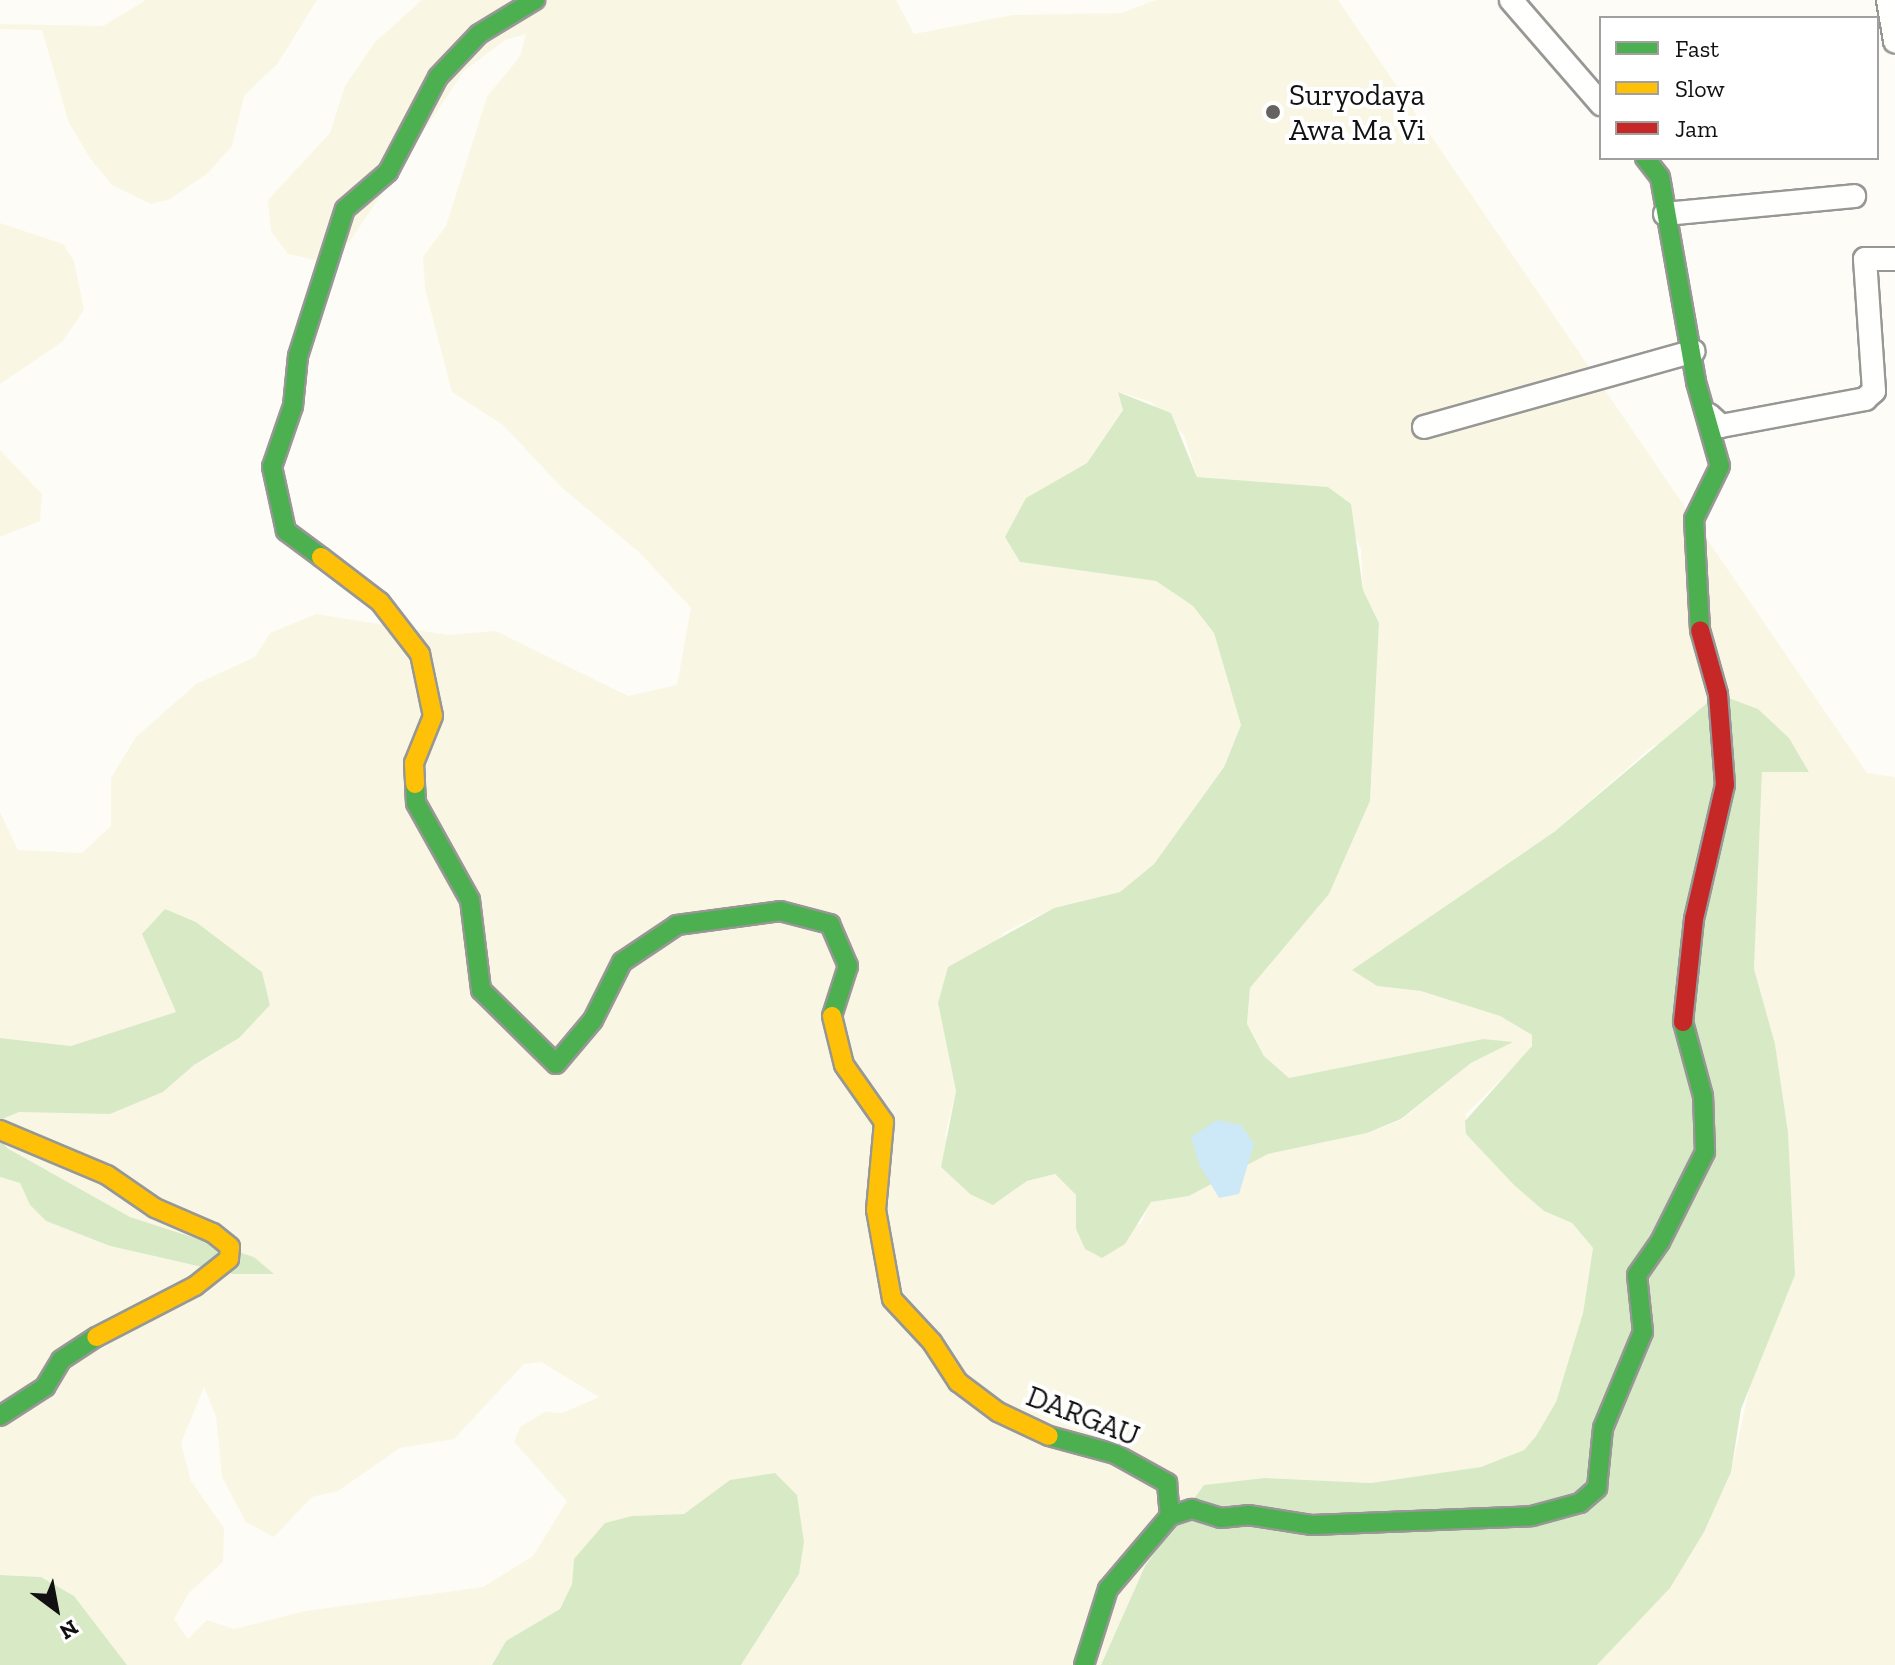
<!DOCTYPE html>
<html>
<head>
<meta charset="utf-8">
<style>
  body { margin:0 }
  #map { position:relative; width:1895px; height:1665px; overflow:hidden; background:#fdfcf7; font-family:"Zilla Slab",serif }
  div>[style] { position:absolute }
  .farmland>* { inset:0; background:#f9f7e4 }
  .forest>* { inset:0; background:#d8eac5 }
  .water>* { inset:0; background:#cde8f7 }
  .roads { filter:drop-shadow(2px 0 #979795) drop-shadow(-2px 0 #979795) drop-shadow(0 2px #979795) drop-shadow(0 -2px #979795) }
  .street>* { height:22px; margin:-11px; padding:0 11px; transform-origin:11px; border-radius:11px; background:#fffffe }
  .fast>* { height:18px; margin:-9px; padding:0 9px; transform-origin:9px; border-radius:9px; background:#4caf50 }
  .slow>* { height:18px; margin:-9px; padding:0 9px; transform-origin:9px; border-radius:9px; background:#ffc107 }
  .jam>* { height:18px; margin:-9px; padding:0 9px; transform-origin:9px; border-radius:9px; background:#c62828 }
  .dots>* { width:22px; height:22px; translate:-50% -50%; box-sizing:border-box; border:4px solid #fff; border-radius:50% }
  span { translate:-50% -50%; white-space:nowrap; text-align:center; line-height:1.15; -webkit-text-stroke:8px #fff; paint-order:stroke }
  .poi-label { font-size:30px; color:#111 }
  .left { translate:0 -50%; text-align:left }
  .street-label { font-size:30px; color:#111 }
  .legend { position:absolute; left:1599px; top:16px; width:280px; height:144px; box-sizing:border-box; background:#fff; border:2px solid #a0a0a0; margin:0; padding:10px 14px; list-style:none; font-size:24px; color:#111 }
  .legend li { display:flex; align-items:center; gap:16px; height:40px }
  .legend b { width:40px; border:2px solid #a0a0a0 }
  .north { position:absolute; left:16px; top:1569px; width:80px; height:80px; -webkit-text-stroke:6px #fff; paint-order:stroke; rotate:148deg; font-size:22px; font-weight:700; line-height:32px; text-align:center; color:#111 }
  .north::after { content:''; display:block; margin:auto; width:28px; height:36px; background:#111; clip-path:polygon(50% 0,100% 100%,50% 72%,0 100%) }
</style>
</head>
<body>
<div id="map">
  <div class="farmland">
    <i style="clip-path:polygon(146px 0,317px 0,278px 63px,244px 96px,232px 146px,208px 173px,170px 199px,151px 204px,112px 185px,90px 158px,69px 123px,42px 30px,0 29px,0 24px,103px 26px)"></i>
    <i style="clip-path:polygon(evenodd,422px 0,896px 0,914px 34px,1012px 15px,1121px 13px,1156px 0,1338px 0,1867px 773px,1895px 777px,1895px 1665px,1597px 1665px,1618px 1641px,1731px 1472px,1790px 1201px,1788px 1132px,1775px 1044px,1753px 969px,1762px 772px,1808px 772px,1654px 745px,1554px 832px,1352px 970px,1377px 986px,1422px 991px,1500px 1016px,1532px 1035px,1532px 1046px,1519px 1062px,1466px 1114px,1466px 1134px,1544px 1211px,1572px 1223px,1593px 1248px,1583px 1313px,1556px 1402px,1536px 1436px,1524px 1450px,1482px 1467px,1371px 1483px,1265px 1478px,1145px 1566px,1101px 1665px,741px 1665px,799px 1574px,804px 1542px,730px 1480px,684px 1514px,632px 1516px,574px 1559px,572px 1584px,560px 1609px,506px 1641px,492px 1665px,127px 1665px,74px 1596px,40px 1577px,0 1575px,0 1177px,20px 1183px,30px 1205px,46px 1221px,110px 1246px,233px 1274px,273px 1274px,254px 1257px,130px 1217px,7px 1148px,0 1120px,19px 1112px,59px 1112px,163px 1092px,194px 1065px,239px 1038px,270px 1004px,261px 972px,196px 922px,142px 934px,177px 1012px,71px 1046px,0 1038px,0 812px,18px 850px,82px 853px,111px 826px,111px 778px,136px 737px,196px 684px,255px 657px,270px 633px,316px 614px,448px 635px,496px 631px,628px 696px,677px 685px,691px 608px,640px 553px,561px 487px,503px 425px,452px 392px,425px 289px,423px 257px,446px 226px,487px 97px,520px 56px,526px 34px,505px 40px,464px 71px,350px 241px,320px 261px,288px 254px,271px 231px,268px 200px,330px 133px,345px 86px,375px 42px,422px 0,1119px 392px,1151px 402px,1184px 435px,1197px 477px,1328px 487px,1361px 548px,1363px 590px,1379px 623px,1370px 801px,1329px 894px,1250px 988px,1247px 1024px,1264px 1056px,1289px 1078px,1483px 1039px,1511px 1043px,1471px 1063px,1401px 1120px,1367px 1133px,1268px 1154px,1189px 1196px,1150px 1202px,1141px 1224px,1076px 1229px,1076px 1195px,1054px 1174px,1027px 1181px,993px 1205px,945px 1136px,956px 1091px,938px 1004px,1005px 932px,1054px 908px,1120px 892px,1154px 864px,1224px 767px,1241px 725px,1214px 633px,1193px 606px,1156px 581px,1020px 562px,1026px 498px,1087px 463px,1123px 409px,1119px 392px,422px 0,541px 1362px,599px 1397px,562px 1413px,545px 1412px,520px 1427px,514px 1442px,567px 1501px,533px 1556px,483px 1587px,305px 1611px,234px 1629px,207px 1620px,188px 1639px,174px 1619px,189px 1593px,223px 1562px,224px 1528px,191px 1481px,181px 1443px,204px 1387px,216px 1417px,222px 1477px,246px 1522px,274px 1537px,312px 1497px,338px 1491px,400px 1448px,454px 1439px,524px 1364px,541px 1362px)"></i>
    <i style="clip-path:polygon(0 223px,63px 244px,74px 261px,84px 310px,62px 342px,0 384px)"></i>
    <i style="clip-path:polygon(0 450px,42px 494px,40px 521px,0 537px)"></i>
  </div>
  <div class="forest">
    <i style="clip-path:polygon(1118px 392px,1171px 413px,1197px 477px,1328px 487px,1351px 504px,1363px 590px,1379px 623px,1370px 801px,1329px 894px,1250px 988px,1247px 1024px,1264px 1056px,1289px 1078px,1483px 1039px,1513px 1042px,1471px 1063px,1401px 1119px,1367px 1133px,1268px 1154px,1189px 1196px,1151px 1202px,1125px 1244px,1102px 1258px,1085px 1249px,1076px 1229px,1076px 1195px,1055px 1174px,1027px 1181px,993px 1205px,970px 1194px,941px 1167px,956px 1091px,938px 1003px,948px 967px,1054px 908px,1120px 892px,1154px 864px,1224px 767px,1241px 725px,1214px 633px,1193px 606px,1156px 581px,1020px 562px,1005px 537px,1026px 498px,1087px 463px,1123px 410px)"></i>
    <i style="clip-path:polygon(1718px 694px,1758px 709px,1789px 738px,1809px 772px,1762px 772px,1754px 969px,1775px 1044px,1788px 1132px,1795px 1275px,1741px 1409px,1731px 1472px,1704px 1532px,1670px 1588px,1597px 1665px,1101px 1665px,1145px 1566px,1204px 1485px,1265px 1478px,1371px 1483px,1481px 1467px,1524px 1450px,1536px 1436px,1556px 1402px,1583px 1313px,1593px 1248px,1572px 1223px,1544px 1211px,1514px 1185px,1466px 1134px,1465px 1121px,1532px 1046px,1532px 1035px,1500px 1016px,1421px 991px,1377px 986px,1352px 970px,1554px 832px)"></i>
    <i style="clip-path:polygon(165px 909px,196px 922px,262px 972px,270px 1005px,239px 1038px,194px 1065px,163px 1092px,110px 1114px,19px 1112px,0 1120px,0 1038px,71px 1046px,176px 1012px,142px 934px)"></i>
    <i style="clip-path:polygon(0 1138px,7px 1148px,130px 1217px,254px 1257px,274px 1274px,233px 1274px,110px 1246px,46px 1221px,30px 1205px,20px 1183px,0 1177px)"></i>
    <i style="clip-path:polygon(775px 1473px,797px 1495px,804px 1542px,799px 1574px,741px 1665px,492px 1665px,506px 1641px,560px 1609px,572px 1584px,574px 1559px,605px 1523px,632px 1516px,684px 1514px,730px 1480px)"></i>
    <i style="clip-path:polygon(0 1575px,41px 1577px,74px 1596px,127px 1665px,0 1665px)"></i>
  </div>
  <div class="water">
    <i style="clip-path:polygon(1217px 1120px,1241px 1125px,1254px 1144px,1239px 1194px,1219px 1198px,1199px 1164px,1191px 1137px)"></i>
  </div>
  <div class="roads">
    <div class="street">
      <i style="left:1511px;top:0;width:138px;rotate:49.1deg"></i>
      <i style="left:1888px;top:0;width:42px;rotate:80.3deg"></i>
      <i style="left:1665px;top:214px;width:190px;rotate:-5.4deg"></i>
      <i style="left:1709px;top:415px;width:16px;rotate:43deg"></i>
      <i style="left:1721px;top:426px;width:147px;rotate:-10.6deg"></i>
      <i style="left:1865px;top:399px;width:12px;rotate:-42deg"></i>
      <i style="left:1874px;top:391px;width:132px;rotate:-93.9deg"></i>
      <i style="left:1865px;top:259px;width:30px"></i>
      <i style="left:1424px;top:427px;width:280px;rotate:-15.7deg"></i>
    </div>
    <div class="fast">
      <i style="left:1645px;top:158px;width:24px;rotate:52deg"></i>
      <i style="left:1660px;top:177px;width:208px;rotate:80deg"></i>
      <i style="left:1696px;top:382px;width:87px;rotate:74.1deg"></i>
      <i style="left:1720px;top:466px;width:59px;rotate:116.1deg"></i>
      <i style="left:1694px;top:519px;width:111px;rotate:86.9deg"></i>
      <i style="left:321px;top:557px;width:44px;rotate:-143.4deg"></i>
      <i style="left:286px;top:531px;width:66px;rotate:-102.3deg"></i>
      <i style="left:272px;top:467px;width:65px;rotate:-71deg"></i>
      <i style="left:293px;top:406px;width:50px;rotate:-84.3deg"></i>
      <i style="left:298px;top:356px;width:154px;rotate:-72.3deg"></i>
      <i style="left:345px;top:209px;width:57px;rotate:-40.7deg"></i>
      <i style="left:388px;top:172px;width:107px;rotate:-62.2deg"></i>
      <i style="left:438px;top:77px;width:59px;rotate:-46.4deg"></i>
      <i style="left:479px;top:34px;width:66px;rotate:-31.3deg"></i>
      <i style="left:415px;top:784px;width:19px;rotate:87deg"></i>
      <i style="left:416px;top:803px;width:111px;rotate:60.9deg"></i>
      <i style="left:470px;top:900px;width:91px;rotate:83deg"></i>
      <i style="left:481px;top:990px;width:105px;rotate:44.6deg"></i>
      <i style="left:556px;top:1064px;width:57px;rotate:-49.9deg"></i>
      <i style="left:593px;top:1020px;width:65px;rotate:-63.4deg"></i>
      <i style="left:622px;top:962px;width:66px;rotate:-33.9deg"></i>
      <i style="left:677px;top:925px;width:104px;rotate:-7.7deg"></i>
      <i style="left:780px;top:911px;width:52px;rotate:14.6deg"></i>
      <i style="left:830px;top:924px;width:46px;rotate:66.8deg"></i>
      <i style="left:848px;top:966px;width:52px;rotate:107.7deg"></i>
      <i style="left:0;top:1416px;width:54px;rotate:-32.8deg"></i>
      <i style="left:45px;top:1387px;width:31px;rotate:-59deg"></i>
      <i style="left:61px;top:1360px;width:42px;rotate:-33.3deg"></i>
      <i style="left:1049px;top:1436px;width:68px;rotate:15.3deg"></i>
      <i style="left:1115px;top:1454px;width:60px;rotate:29.1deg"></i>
      <i style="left:1167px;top:1483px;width:33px;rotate:85deg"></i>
      <i style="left:1170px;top:1516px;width:96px;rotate:130.3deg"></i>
      <i style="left:1108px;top:1589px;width:80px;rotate:107.5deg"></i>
      <i style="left:1170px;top:1516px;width:23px;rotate:-18deg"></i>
      <i style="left:1192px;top:1509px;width:30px;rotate:17deg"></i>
      <i style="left:1221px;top:1518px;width:27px;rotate:-6deg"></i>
      <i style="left:1248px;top:1515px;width:65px;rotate:8.9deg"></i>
      <i style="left:1312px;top:1525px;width:220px;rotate:-2.3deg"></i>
      <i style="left:1532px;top:1516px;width:50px;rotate:-15.2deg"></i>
      <i style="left:1580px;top:1503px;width:23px;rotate:-41deg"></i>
      <i style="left:1597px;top:1488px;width:60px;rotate:-84.3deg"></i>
      <i style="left:1603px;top:1428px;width:104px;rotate:-67.4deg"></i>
      <i style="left:1643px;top:1332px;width:57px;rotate:-96deg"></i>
      <i style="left:1637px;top:1275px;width:40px;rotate:-55.1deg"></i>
      <i style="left:1660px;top:1242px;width:101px;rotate:-63.4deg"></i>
      <i style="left:1705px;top:1152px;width:56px;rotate:-92deg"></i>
      <i style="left:1703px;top:1096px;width:77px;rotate:-105.1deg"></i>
    </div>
    <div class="slow">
      <i style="left:321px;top:557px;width:74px;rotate:37.3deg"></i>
      <i style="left:380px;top:602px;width:66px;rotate:52.4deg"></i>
      <i style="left:420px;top:654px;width:63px;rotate:78.2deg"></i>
      <i style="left:433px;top:716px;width:51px;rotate:112deg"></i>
      <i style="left:414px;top:763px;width:21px;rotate:87deg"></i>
      <i style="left:832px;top:1016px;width:50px;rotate:76.2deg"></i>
      <i style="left:844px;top:1065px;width:70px;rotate:54.9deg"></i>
      <i style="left:884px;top:1122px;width:88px;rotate:95.2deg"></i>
      <i style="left:876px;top:1210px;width:90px;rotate:79.8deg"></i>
      <i style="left:892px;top:1299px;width:59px;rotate:47.1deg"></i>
      <i style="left:932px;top:1342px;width:48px;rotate:57deg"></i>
      <i style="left:958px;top:1382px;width:50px;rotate:36.9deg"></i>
      <i style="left:998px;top:1412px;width:56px;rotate:25.2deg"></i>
      <i style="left:0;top:1130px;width:116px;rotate:22.8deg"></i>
      <i style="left:107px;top:1175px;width:58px;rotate:34.5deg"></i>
      <i style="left:155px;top:1208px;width:63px;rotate:23.3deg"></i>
      <i style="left:213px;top:1233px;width:22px;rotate:39deg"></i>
      <i style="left:230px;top:1247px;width:12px;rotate:95deg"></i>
      <i style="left:229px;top:1259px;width:43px;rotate:141.5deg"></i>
      <i style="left:195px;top:1286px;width:111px;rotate:152.7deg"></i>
    </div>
    <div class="jam">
      <i style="left:1683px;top:1022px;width:104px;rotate:-83.9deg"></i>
      <i style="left:1694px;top:919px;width:138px;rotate:-77deg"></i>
      <i style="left:1725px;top:785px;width:91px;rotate:-94.4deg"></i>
      <i style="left:1718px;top:694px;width:66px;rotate:-105.7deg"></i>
    </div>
  </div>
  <div class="dots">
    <i style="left:1273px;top:112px;background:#646362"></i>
  </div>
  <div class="poi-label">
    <span class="left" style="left:1289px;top:112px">Suryodaya<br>Awa Ma Vi</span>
  </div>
  <div class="street-label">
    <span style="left:1083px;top:1416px;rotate:21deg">DARGAU</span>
  </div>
  <ul class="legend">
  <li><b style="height:10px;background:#4caf50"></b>Fast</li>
  <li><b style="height:10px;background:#ffc107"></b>Slow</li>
  <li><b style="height:10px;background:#c62828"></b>Jam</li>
  </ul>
  <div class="north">N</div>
</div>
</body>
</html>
